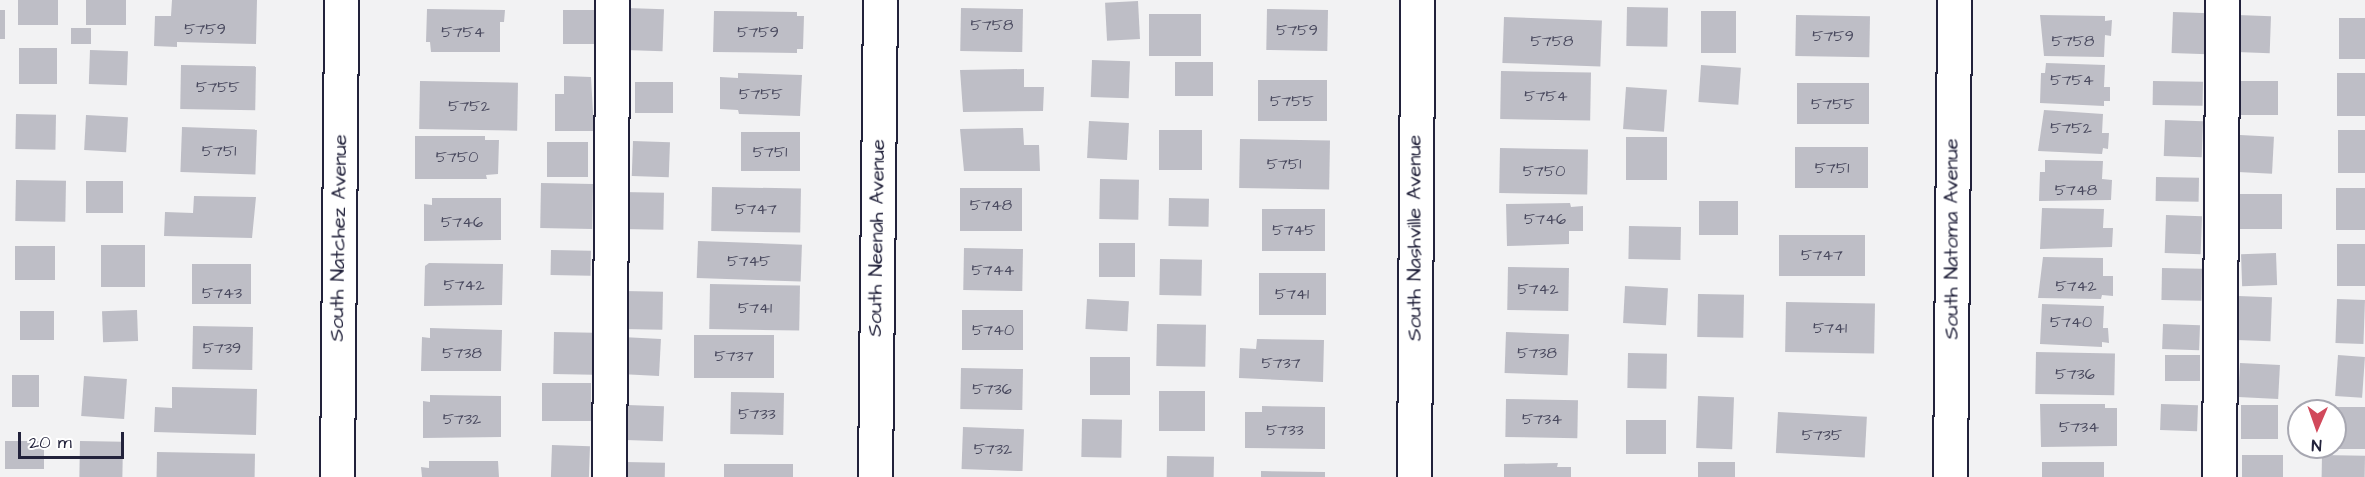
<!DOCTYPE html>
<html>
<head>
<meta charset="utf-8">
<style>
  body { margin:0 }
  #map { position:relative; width:2365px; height:477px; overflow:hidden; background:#f2f2f3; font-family:"Architects Daughter",sans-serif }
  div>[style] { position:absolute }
  .building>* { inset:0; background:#bebec6; transform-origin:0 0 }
  .roads { filter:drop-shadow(2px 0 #22223b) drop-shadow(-2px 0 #22223b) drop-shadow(0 2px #22223b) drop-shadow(0 -2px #22223b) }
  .minor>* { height:33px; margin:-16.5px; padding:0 16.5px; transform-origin:16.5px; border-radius:16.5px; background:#fff }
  span { translate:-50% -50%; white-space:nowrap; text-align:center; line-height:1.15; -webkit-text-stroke:5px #fff; paint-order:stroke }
  .number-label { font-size:16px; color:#49495e }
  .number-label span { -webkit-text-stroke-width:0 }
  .street-label { font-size:20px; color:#22223b }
  .north { position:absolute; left:2287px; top:399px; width:60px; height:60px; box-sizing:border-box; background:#fff; border:2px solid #a7a7b1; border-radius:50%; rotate:182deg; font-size:16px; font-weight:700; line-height:24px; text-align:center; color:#22223b }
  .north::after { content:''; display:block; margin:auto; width:21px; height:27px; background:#d1495b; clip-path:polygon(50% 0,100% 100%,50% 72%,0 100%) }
  .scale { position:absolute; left:18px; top:432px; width:106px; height:27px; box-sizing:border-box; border:3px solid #22223b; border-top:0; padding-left:8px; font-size:18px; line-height:21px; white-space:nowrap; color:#22223b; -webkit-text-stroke:4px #fff; paint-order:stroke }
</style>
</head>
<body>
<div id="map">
  <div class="building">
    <i style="left:18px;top:0;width:40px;height:25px"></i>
    <i style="left:86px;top:0;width:40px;height:25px"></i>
    <i style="clip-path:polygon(172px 0,257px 0,256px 44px,177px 42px,177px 47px,154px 46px,155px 16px,171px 16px)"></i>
    <i style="left:1138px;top:1px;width:38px;height:33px;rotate:87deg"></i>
    <i style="left:1627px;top:7px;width:41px;height:39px;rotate:1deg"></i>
    <i style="left:627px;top:8px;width:37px;height:42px;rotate:2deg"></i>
    <i style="left:961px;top:8px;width:62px;height:43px;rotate:1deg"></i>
    <i style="clip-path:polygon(427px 9px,505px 10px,504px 22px,500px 22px,500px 52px,431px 52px,430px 42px,426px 42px)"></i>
    <i style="left:1267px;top:9px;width:61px;height:41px;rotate:1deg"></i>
    <i style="left:0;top:10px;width:5px;height:29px"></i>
    <i style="left:563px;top:10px;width:34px;height:34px"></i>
    <i style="clip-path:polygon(714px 11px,797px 12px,797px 16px,804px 16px,803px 49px,797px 49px,797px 53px,713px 52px)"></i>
    <i style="left:1736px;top:11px;width:42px;height:35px;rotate:90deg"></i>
    <i style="left:2173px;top:12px;width:36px;height:41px;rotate:2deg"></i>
    <i style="left:1149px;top:14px;width:52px;height:42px"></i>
    <i style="left:1796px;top:15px;width:74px;height:41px;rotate:1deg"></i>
    <i style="clip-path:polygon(2040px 15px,2105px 16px,2105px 21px,2112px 20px,2111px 36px,2105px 35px,2104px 57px,2044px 56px)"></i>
    <i style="left:2238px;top:15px;width:33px;height:37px;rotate:2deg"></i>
    <i style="left:1504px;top:17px;width:98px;height:46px;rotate:2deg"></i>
    <i style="left:2339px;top:18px;width:26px;height:41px"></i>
    <i style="left:71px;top:28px;width:20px;height:16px"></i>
    <i style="left:19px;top:48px;width:38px;height:36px"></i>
    <i style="left:90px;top:50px;width:38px;height:34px;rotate:2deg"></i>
    <i style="left:1092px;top:60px;width:38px;height:37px;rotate:2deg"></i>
    <i style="left:1175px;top:62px;width:38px;height:34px"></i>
    <i style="clip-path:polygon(2046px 63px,2105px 65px,2104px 87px,2110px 87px,2110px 101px,2104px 101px,2104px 106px,2040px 103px,2041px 73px,2045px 73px)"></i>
    <i style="left:181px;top:65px;width:75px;height:44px;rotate:1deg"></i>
    <i style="left:1701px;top:65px;width:40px;height:37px;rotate:4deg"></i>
    <i style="clip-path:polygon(1024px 69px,1024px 87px,1044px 87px,1043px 111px,963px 112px,960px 70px)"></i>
    <i style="left:1501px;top:71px;width:90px;height:48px;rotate:1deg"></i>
    <i style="clip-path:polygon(738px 73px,802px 75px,800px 116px,739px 114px,738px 110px,720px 109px,720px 77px,738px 78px)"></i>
    <i style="left:2337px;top:73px;width:28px;height:43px"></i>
    <i style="clip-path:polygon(564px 76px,591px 77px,594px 131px,555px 131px,555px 94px,564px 94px)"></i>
    <i style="left:1258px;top:80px;width:69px;height:41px"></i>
    <i style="left:420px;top:81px;width:98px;height:48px;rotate:1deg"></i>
    <i style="left:2153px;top:81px;width:50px;height:24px;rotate:1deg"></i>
    <i style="left:2241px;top:81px;width:37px;height:34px"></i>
    <i style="left:635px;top:82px;width:38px;height:31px"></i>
    <i style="left:1797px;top:83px;width:72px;height:41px"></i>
    <i style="left:1626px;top:87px;width:41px;height:42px;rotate:4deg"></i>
    <i style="clip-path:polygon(2044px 110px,2103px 114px,2102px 133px,2109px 133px,2108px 149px,2103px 148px,2102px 154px,2038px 151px)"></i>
    <i style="left:16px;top:114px;width:40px;height:35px;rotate:1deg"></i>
    <i style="left:86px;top:115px;width:42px;height:35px;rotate:3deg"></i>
    <i style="left:2165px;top:120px;width:38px;height:36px;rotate:2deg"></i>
    <i style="left:1089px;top:121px;width:40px;height:37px;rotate:3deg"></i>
    <i style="left:182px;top:127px;width:75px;height:45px;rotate:2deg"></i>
    <i style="clip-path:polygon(1023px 128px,1024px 145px,1039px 145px,1040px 171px,964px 171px,960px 129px)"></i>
    <i style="left:1159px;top:130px;width:43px;height:40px"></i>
    <i style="left:2338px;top:130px;width:27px;height:43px"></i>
    <i style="left:741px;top:132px;width:59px;height:39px"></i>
    <i style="left:2240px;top:135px;width:34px;height:37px;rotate:3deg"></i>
    <i style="clip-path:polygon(415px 136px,485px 136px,485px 140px,499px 140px,498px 174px,486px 175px,487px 179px,415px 179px)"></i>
    <i style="left:1626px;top:137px;width:41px;height:43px"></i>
    <i style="left:1240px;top:139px;width:90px;height:49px;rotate:1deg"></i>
    <i style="left:633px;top:141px;width:37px;height:35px;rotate:2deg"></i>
    <i style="left:547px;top:142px;width:41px;height:35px"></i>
    <i style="left:1795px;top:147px;width:73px;height:41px"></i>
    <i style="left:1500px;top:148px;width:88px;height:45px;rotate:1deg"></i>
    <i style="clip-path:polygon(2045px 160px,2103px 161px,2102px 179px,2112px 180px,2111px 200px,2039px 201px,2040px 172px,2045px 172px)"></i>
    <i style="left:2156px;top:177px;width:43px;height:24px;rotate:1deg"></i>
    <i style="left:1100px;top:179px;width:39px;height:40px;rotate:1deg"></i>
    <i style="left:16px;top:180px;width:50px;height:41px;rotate:1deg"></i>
    <i style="left:86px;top:181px;width:37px;height:32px"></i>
    <i style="left:541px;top:183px;width:52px;height:45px;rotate:1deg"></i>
    <i style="left:712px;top:187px;width:89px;height:44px;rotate:1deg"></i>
    <i style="left:960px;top:188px;width:62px;height:43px"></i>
    <i style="left:2336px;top:188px;width:29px;height:42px"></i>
    <i style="left:622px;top:192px;width:42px;height:37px;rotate:1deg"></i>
    <i style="left:2282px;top:194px;width:35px;height:42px;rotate:90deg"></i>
    <i style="clip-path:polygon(194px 196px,256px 197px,252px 238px,164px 236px,165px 212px,193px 213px)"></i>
    <i style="clip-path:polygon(432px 198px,501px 198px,501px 240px,424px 241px,424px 204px,432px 205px)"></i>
    <i style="left:1169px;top:198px;width:40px;height:28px;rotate:1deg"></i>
    <i style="left:1699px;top:201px;width:39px;height:34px"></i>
    <i style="clip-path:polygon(1570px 203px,1571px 207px,1583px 206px,1583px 231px,1569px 231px,1569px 244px,1507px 246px,1506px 204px)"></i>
    <i style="clip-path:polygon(2042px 208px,2104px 209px,2103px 228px,2113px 228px,2112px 247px,2040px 249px)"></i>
    <i style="left:1262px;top:209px;width:63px;height:42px"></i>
    <i style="left:2166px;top:215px;width:36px;height:38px;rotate:2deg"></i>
    <i style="left:1629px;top:226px;width:52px;height:33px;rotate:1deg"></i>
    <i style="left:1779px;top:235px;width:86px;height:41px"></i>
    <i style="left:698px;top:241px;width:104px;height:37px;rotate:2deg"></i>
    <i style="left:1099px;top:243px;width:36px;height:34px"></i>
    <i style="left:2337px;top:244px;width:28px;height:42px"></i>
    <i style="left:101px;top:245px;width:44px;height:42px"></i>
    <i style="left:55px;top:246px;width:34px;height:40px;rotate:90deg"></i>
    <i style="left:964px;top:248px;width:59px;height:42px;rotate:1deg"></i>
    <i style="left:551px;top:250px;width:40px;height:25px;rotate:1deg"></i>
    <i style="left:2276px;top:253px;width:32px;height:35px;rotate:88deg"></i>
    <i style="clip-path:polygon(2043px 257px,2103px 258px,2103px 276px,2113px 276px,2113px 296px,2102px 295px,2101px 299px,2038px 298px)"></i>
    <i style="left:1160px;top:259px;width:42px;height:36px;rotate:1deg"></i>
    <i style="clip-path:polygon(429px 263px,503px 264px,502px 305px,424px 306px,425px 266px)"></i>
    <i style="left:192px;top:264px;width:59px;height:40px"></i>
    <i style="left:1508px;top:267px;width:61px;height:43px;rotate:1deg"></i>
    <i style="left:2162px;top:268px;width:40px;height:32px;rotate:1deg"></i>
    <i style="left:1259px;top:273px;width:67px;height:42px"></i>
    <i style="left:710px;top:284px;width:90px;height:45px;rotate:1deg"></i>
    <i style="left:1625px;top:286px;width:43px;height:37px;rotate:3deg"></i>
    <i style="left:624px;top:291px;width:39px;height:38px;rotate:1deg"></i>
    <i style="left:1698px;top:294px;width:46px;height:43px;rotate:1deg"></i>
    <i style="left:2238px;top:296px;width:34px;height:44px;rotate:2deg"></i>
    <i style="left:1087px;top:299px;width:42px;height:30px;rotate:3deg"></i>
    <i style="left:2337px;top:299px;width:28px;height:44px;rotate:2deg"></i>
    <i style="left:1786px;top:302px;width:89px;height:50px;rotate:1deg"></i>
    <i style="clip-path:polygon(2042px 304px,2104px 306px,2103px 328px,2108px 328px,2109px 343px,2102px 342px,2102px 347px,2040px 344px)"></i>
    <i style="left:137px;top:310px;width:31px;height:35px;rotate:88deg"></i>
    <i style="left:962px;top:310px;width:61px;height:40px"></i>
    <i style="left:20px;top:311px;width:34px;height:29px"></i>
    <i style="left:1157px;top:324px;width:49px;height:42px;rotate:1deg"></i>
    <i style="left:2163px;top:324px;width:37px;height:25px;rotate:2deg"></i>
    <i style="left:193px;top:326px;width:60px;height:43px;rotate:1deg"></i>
    <i style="clip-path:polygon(430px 328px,502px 330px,501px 371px,421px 371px,422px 337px,430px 338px)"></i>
    <i style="left:554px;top:332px;width:40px;height:42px;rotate:1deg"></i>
    <i style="left:1506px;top:332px;width:63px;height:41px;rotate:2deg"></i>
    <i style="left:694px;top:335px;width:80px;height:43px"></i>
    <i style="left:622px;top:337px;width:39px;height:37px;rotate:3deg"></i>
    <i style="clip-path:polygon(1257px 339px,1324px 340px,1323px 382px,1239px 378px,1240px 348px,1256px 349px)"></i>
    <i style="left:2036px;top:352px;width:79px;height:42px;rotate:1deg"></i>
    <i style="left:1628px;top:353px;width:39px;height:35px;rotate:1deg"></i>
    <i style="left:2165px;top:355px;width:35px;height:26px"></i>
    <i style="left:2338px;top:355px;width:27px;height:41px;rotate:4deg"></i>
    <i style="left:1090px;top:357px;width:40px;height:38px"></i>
    <i style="left:2240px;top:363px;width:40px;height:34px;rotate:3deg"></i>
    <i style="left:961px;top:368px;width:62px;height:41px;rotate:1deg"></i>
    <i style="left:12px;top:375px;width:27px;height:32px"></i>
    <i style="left:84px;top:376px;width:43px;height:40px;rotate:4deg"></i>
    <i style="left:542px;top:383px;width:49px;height:38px"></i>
    <i style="clip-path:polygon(172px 387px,257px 389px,256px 435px,154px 432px,155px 407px,172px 408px)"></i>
    <i style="left:1159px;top:391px;width:46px;height:40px"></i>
    <i style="left:731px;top:392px;width:53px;height:42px;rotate:1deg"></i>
    <i style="clip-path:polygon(430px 395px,501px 396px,501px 437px,423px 438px,423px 401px,430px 402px)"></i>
    <i style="left:1698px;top:396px;width:36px;height:52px;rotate:2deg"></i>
    <i style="left:1506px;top:399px;width:72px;height:38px;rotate:1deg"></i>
    <i style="clip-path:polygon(2040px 404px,2105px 404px,2105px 408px,2117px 408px,2117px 446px,2041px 447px)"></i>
    <i style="left:2161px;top:404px;width:37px;height:26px;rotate:2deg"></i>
    <i style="left:627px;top:405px;width:37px;height:35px;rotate:2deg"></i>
    <i style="left:2241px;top:405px;width:37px;height:34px"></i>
    <i style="clip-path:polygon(1262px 406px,1325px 407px,1325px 449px,1245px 448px,1245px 412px,1262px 412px)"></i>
    <i style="clip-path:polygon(2321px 407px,2365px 407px,2365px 449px,2335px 449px,2335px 411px,2321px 411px)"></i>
    <i style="left:1778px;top:412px;width:89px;height:41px;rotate:3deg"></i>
    <i style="left:1082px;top:419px;width:40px;height:38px;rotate:1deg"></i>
    <i style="left:1626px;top:420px;width:40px;height:34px"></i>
    <i style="left:963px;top:427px;width:61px;height:42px;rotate:2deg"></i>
    <i style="left:44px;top:441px;width:28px;height:39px;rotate:90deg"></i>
    <i style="left:80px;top:441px;width:43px;height:36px;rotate:1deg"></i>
    <i style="left:552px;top:445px;width:38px;height:32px;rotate:2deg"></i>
    <i style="left:157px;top:452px;width:98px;height:25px;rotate:1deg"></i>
    <i style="left:2283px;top:455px;width:22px;height:41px;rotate:90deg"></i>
    <i style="left:2322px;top:455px;width:43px;height:22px;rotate:1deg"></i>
    <i style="left:1167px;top:456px;width:47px;height:21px;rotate:1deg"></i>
    <i style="clip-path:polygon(429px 461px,498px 461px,499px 477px,422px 477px,421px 467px,429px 468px)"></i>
    <i style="left:625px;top:462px;width:40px;height:15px;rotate:1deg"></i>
    <i style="left:1735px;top:462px;width:15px;height:37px;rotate:90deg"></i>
    <i style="left:2104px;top:462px;width:15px;height:62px;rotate:90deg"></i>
    <i style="clip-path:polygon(1558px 463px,1557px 467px,1571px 467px,1571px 477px,1504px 477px,1504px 464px)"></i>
    <i style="left:793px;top:464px;width:13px;height:69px;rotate:90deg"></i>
    <i style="clip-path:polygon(1261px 471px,1325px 472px,1325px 477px,1261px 477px)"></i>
  </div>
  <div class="roads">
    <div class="minor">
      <i style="left:337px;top:477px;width:477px;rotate:-89.5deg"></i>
      <i style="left:609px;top:477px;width:477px;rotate:-89.6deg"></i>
      <i style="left:875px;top:477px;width:477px;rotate:-89.4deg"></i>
      <i style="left:1414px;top:477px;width:477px;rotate:-89.6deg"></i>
      <i style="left:1950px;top:477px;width:477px;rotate:-89.5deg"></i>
      <i style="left:2219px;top:477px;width:477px;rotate:-89.6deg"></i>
    </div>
  </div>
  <div class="number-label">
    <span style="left:992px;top:25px">5758</span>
    <span style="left:205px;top:29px">5759</span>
    <span style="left:1297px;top:30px">5759</span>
    <span style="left:463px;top:32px">5754</span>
    <span style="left:758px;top:32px">5759</span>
    <span style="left:1833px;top:36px">5759</span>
    <span style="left:1552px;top:41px">5758</span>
    <span style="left:2073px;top:41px">5758</span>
    <span style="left:2072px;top:80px">5754</span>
    <span style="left:218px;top:87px">5755</span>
    <span style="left:761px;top:94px">5755</span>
    <span style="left:1546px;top:96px">5754</span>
    <span style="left:1292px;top:101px">5755</span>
    <span style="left:1833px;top:104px">5755</span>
    <span style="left:469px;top:106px">5752</span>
    <span style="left:2071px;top:128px">5752</span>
    <span style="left:219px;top:151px">5751</span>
    <span style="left:770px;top:152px">5751</span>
    <span style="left:457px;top:157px">5750</span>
    <span style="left:1284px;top:164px">5751</span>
    <span style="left:1832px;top:168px">5751</span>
    <span style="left:1544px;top:171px">5750</span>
    <span style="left:2076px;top:190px">5748</span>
    <span style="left:991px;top:205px">5748</span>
    <span style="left:756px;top:209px">5747</span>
    <span style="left:1545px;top:219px">5746</span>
    <span style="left:462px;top:222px">5746</span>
    <span style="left:1294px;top:230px">5745</span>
    <span style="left:1822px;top:255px">5747</span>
    <span style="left:749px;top:261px">5745</span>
    <span style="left:993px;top:270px">5744</span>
    <span style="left:464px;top:285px">5742</span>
    <span style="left:2076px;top:286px">5742</span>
    <span style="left:1538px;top:289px">5742</span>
    <span style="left:222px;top:293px">5743</span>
    <span style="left:1292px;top:294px">5741</span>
    <span style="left:755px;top:308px">5741</span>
    <span style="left:2071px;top:322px">5740</span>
    <span style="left:1830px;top:328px">5741</span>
    <span style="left:993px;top:330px">5740</span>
    <span style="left:222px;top:348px">5739</span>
    <span style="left:462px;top:353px">5738</span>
    <span style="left:1537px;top:353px">5738</span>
    <span style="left:734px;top:356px">5737</span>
    <span style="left:1281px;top:363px">5737</span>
    <span style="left:2075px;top:374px">5736</span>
    <span style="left:992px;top:389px">5736</span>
    <span style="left:757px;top:414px">5733</span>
    <span style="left:462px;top:419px">5732</span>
    <span style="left:1542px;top:419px">5734</span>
    <span style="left:2079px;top:427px">5734</span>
    <span style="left:1285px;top:430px">5733</span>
    <span style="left:1822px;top:435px">5735</span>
    <span style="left:993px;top:449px">5732</span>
  </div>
  <div class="street-label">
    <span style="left:339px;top:238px;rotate:-89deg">South Natchez Avenue</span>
    <span style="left:877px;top:238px;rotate:-89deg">South Neenah Avenue</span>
    <span style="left:1415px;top:238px;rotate:-90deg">South Nashville Avenue</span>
    <span style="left:1952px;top:239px;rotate:-90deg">South Natoma Avenue</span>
  </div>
  <div class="north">N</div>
  <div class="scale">20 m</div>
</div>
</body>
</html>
